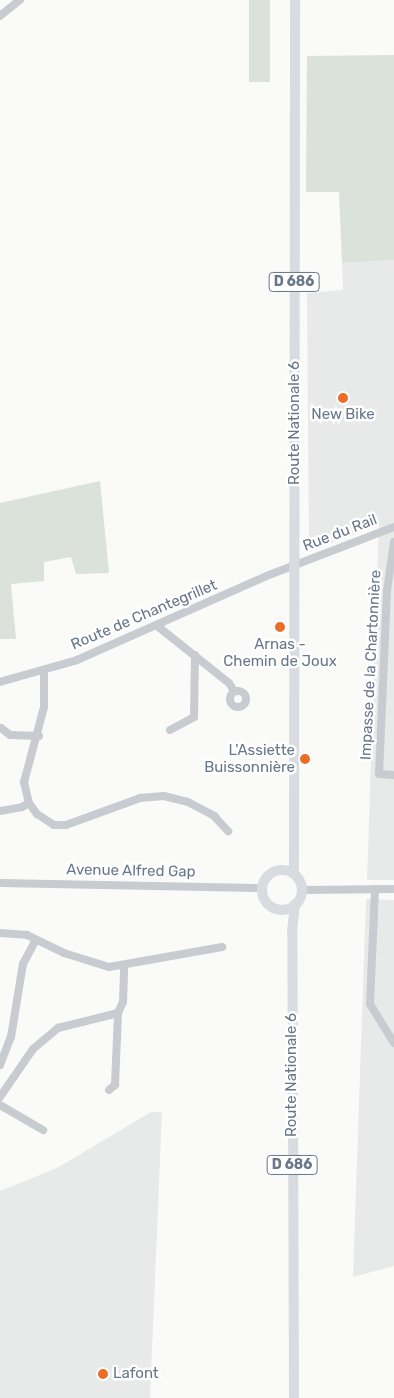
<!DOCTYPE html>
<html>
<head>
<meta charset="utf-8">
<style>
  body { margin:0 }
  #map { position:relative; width:394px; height:1398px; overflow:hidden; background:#fafaf8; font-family:Rubik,sans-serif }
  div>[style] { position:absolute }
  .built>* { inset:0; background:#e8e9e9 }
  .green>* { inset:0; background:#dbe2d9; transform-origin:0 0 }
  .minor>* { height:8px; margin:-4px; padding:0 4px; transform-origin:4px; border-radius:4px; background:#c8cbcf }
  .minor>.ring { margin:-4px; padding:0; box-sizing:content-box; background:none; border:8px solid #c8cbcf; border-radius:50% }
  .major>* { height:10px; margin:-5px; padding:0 5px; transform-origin:5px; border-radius:5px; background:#d8dce0 }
  .major>.ring { margin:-5px; padding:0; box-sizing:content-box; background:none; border:10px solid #d8dce0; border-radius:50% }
  .dots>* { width:14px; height:14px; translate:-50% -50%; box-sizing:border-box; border:2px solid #fff; border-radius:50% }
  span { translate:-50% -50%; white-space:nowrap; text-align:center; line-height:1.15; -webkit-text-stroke:5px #fff; paint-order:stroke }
  .shield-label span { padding:1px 4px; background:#fff; border:1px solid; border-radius:4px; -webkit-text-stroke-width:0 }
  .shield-label { font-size:14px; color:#68778a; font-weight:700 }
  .poi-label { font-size:15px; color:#68778a }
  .right { translate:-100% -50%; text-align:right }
  .left { translate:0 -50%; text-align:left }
  .street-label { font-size:15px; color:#68778a }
</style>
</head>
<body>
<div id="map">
  <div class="built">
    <i style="clip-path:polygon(394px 260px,394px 880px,367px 880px,379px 524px,309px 552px,307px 293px,343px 290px,342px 263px)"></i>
    <i style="clip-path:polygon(366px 899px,394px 900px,394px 1266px,353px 1277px)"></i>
    <i style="clip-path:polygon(151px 1112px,162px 1112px,150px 1398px,0 1398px,0 1191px,57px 1168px)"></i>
  </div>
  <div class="green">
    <i style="left:249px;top:0;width:21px;height:82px"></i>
    <i style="clip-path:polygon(394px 55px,394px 260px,342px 263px,339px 192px,306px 192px,307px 56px)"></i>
    <i style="clip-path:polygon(100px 481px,109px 573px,76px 574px,71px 557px,44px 562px,44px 581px,11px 584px,16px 639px,0 639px,0 503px)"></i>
  </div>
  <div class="minor">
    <i style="left:0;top:16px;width:26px;rotate:-39deg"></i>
    <i style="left:394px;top:542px;width:49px;rotate:98.1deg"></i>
    <i style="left:387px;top:591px;width:183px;rotate:92.5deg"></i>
    <i style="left:379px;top:774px;width:15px;rotate:4deg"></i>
    <i style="left:156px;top:625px;width:93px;rotate:38.5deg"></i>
    <i style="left:229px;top:683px;width:9px;rotate:58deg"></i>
    <i style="left:44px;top:670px;width:37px;rotate:90deg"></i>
    <i style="left:44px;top:707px;width:78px;rotate:104.9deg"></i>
    <i style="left:24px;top:782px;width:22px;rotate:77deg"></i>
    <i style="left:29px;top:803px;width:14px;rotate:54deg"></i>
    <i style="left:37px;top:814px;width:20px;rotate:33deg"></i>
    <i style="left:54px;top:825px;width:12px"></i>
    <i style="left:66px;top:825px;width:79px;rotate:-20deg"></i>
    <i style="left:140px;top:798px;width:24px;rotate:-5deg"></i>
    <i style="left:164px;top:796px;width:25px;rotate:14deg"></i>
    <i style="left:188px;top:802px;width:30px;rotate:28deg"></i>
    <i style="left:214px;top:816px;width:21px;rotate:47deg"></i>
    <i style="left:0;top:682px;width:80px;rotate:-15.9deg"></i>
    <i style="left:77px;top:660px;width:210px;rotate:-23.9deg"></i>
    <i style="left:269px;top:575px;width:134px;rotate:-21deg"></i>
    <i class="ring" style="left:230px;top:691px;width:8px;height:8px"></i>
    <i style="left:1px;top:728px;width:11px;rotate:38deg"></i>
    <i style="left:10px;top:735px;width:29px;rotate:2deg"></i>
    <i style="left:170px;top:730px;width:27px;rotate:-28deg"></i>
    <i style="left:194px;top:717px;width:62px;rotate:-89.1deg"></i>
    <i style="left:0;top:811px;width:22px;rotate:-10deg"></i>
    <i style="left:22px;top:807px;width:8px;rotate:-30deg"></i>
    <i style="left:0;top:883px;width:262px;rotate:1.1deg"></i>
    <i style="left:375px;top:889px;width:115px;rotate:92.5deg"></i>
    <i style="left:370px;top:1004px;width:46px;rotate:58.4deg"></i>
    <i style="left:302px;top:890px;width:92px;rotate:-0.6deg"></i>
    <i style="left:0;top:933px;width:27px;rotate:4deg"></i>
    <i style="left:27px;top:935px;width:41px;rotate:25.9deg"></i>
    <i style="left:64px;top:953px;width:47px;rotate:17.3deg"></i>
    <i style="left:109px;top:967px;width:115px;rotate:-10deg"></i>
    <i style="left:0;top:1065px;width:30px;rotate:-69deg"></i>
    <i style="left:11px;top:1037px;width:74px;rotate:-80.7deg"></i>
    <i style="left:23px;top:964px;width:27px;rotate:-62deg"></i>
    <i style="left:109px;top:1090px;width:8px;rotate:-40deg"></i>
    <i style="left:115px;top:1085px;width:72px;rotate:-87.6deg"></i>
    <i style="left:0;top:1097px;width:58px;rotate:-55.5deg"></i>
    <i style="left:33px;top:1049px;width:33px;rotate:-40deg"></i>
    <i style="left:58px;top:1028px;width:62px;rotate:-14deg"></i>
    <i style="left:118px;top:1013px;width:12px;rotate:-66deg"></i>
    <i style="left:123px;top:1002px;width:35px;rotate:-88deg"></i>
    <i style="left:0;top:1105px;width:50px;rotate:30.2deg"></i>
  </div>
  <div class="major">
    <i class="ring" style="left:262px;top:870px;width:30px;height:30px"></i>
    <i style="left:294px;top:874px;width:874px;rotate:-89.93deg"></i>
    <i style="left:294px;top:1398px;width:466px;rotate:-90.2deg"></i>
    <i style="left:292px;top:932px;width:28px;rotate:-84deg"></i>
  </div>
  <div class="dots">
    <i style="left:343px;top:398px;background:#eb6d27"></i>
    <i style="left:280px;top:627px;background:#eb6d27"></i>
    <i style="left:305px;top:759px;background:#eb6d27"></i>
    <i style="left:103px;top:1374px;background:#eb6d27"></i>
  </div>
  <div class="shield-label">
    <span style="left:294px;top:282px">D 686</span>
    <span style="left:292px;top:1165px">D 686</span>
  </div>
  <div class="poi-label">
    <span style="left:343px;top:415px">New Bike</span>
    <span style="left:280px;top:653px">Arnas -<br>Chemin de Joux</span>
    <span class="right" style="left:295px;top:759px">L'Assiette<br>Buissonnière</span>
    <span class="left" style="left:113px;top:1374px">Lafont</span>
  </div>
  <div class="street-label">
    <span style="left:295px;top:423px;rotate:-90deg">Route Nationale 6</span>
    <span style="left:340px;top:533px;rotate:-21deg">Rue du Rail</span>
    <span style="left:144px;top:615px;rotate:-23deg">Route de Chantegrillet</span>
    <span style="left:371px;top:665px;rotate:-87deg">Impasse de la Chartonnière</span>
    <span style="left:131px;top:871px;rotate:1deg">Avenue Alfred Gap</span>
    <span style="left:292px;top:1075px;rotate:-90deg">Route Nationale 6</span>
  </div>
</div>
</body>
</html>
